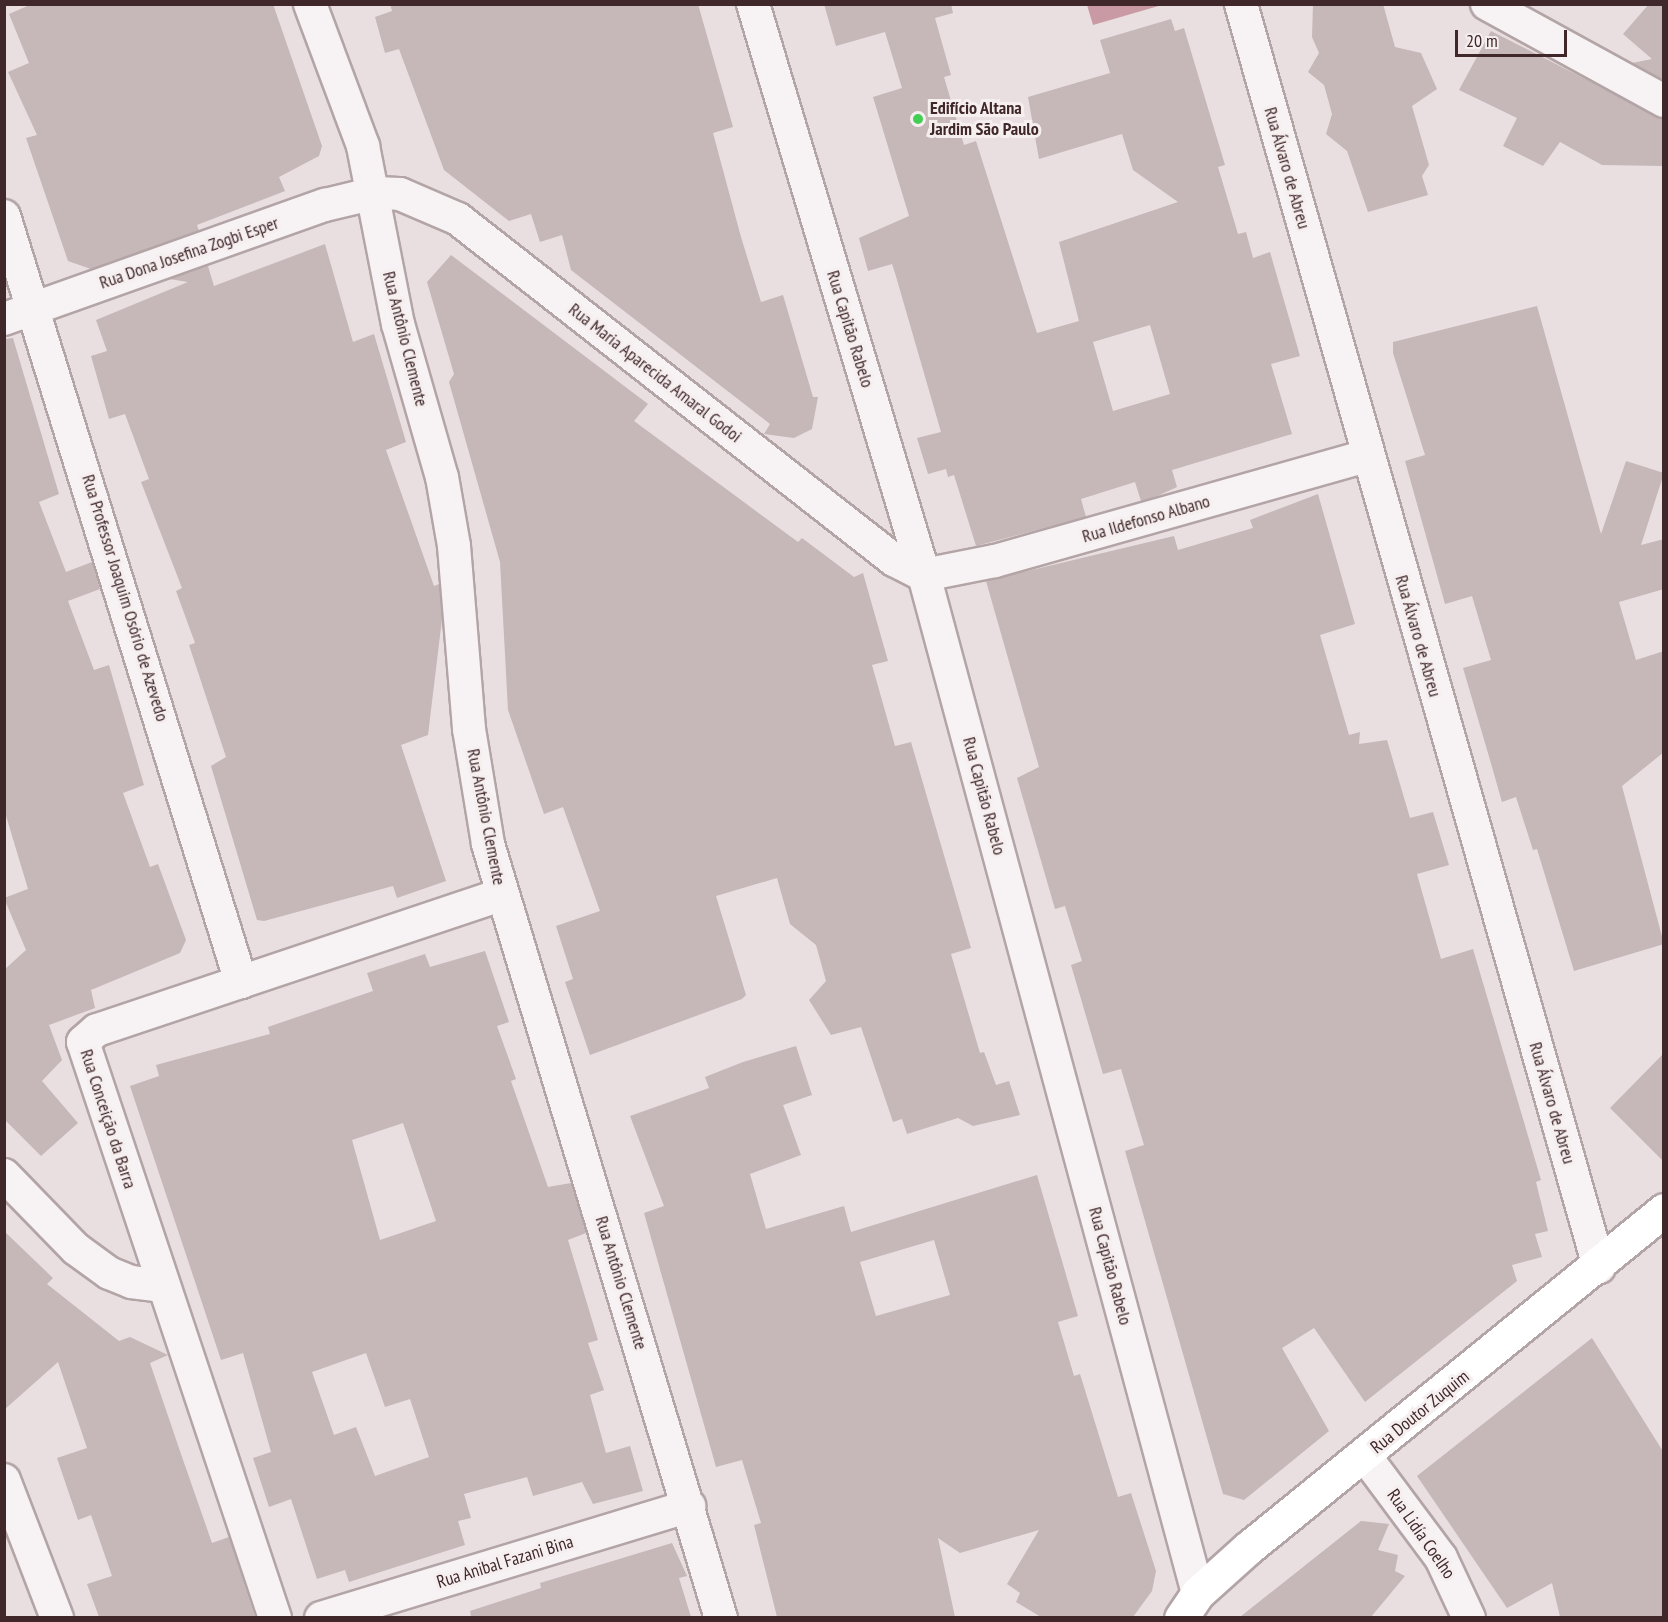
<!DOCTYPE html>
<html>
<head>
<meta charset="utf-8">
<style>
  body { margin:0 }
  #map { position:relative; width:1668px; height:1622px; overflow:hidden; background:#e9dfe1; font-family:"PT Sans Narrow",sans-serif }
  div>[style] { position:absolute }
  .water>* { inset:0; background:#c99aa4 }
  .building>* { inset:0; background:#c6b7b8 }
  .roads { filter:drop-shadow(2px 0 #b3a4a6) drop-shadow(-2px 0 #b3a4a6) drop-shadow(0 2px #b3a4a6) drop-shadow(0 -2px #b3a4a6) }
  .street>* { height:32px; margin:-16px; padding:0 16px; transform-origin:16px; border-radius:16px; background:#f7f2f3 }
  .primary>* { height:33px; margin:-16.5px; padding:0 16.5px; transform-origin:16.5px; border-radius:16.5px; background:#fff }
  .dots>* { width:16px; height:16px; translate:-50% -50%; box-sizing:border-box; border:3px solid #f6eff0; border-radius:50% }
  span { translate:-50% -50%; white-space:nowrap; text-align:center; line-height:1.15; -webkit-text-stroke:6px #f6eff0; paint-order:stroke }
  .poi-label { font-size:18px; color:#40282a; font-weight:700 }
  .left { translate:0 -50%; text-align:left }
  .street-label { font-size:18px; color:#40282a }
  .frame { position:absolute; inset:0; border:6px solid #40282a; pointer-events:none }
  .scale { position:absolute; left:1455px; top:30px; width:112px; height:27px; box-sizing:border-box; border:3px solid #40282a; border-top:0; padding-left:8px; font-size:18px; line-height:21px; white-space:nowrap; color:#40282a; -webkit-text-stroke:4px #f6eff0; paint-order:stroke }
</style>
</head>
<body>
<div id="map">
  <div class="water">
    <i style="clip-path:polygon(1087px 5px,1087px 4px,1162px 5px,1093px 25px)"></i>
  </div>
  <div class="building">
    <i style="clip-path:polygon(32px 4px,273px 4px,322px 146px,319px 156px,279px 177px,285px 191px,197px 225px,199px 231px,91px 269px,68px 261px,26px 138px,37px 135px,8px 72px,29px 63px,9px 14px)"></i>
    <i style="clip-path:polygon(390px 4px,698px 4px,733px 127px,713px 133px,741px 237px,761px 302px,783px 295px,813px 397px,818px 397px,812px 429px,794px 438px,764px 434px,770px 424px,571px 270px,562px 235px,540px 242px,531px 214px,509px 221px,444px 170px,399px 49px,385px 53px,375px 17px,392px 11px)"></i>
    <i style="clip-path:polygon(evenodd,824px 4px,951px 4px,953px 13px,935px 18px,951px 75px,944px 77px,964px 145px,976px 141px,1037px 333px,1079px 321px,1059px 242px,1178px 202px,1133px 170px,1122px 134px,1039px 159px,1028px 97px,1110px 73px,1100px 40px,1171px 19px,1175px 31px,1184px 28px,1225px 165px,1218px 167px,1238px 234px,1246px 232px,1253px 258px,1270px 252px,1300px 356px,1271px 364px,1292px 434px,1172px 470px,1177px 487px,1153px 498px,1141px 501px,1135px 482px,1081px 499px,1086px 517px,976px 546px,954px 475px,948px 477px,946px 469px,928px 474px,917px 438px,941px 432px,895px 273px,892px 264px,868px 271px,859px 238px,909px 216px,873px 97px,902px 88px,885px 32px,836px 46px,824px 4px,1150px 325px,1170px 394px,1113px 411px,1093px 342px,1150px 325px)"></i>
    <i style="clip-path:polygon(1313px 4px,1383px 4px,1395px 47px,1421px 53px,1437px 89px,1412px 106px,1429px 165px,1422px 176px,1428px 195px,1368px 212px,1347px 151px,1326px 134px,1332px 114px,1324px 85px,1308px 72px,1319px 53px,1312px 37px)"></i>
    <i style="clip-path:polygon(1649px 4px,1664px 4px,1664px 80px,1632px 63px,1652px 59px,1623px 34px)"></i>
    <i style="clip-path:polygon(1491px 31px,1664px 119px,1664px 166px,1602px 165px,1560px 142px,1543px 166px,1503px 146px,1517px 118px,1459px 90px)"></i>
    <i style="clip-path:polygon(325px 244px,353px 342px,374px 334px,406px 442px,386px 450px,434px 586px,439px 584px,442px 619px,428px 735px,401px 745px,446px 881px,397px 898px,393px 886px,264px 921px,257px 920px,211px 766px,226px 757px,189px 645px,195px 643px,176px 591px,182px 588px,141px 482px,149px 479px,125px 414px,109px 419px,91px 356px,107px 351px,96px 320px,188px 282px,169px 279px,208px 266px,214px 286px)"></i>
    <i style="clip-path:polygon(451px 255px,648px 404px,634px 421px,798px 542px,802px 538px,854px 577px,863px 573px,888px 661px,872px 665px,895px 746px,911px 742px,971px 948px,951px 954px,980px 1053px,984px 1052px,996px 1085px,1009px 1081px,1020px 1115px,973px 1126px,958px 1118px,907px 1134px,902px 1119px,893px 1122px,861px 1027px,831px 1035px,809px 1000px,826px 981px,816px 945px,790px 924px,777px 878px,716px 896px,746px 995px,742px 999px,590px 1055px,565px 982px,573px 979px,556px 926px,600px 911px,563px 807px,544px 814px,508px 710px,500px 562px,449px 382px,454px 374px,427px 282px)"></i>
    <i style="clip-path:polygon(1537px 306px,1601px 534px,1626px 461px,1664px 473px,1641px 545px,1664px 539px,1664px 589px,1619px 602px,1636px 660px,1664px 651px,1664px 752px,1622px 786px,1664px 944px,1574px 971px,1537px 849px,1533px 850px,1516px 797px,1502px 802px,1490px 760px,1463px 668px,1491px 660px,1472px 596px,1445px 604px,1405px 461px,1425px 455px,1393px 353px,1393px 342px)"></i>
    <i style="clip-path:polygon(13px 338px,59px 494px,39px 502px,66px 572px,92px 562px,100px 589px,68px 601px,94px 670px,109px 665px,144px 785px,123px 793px,150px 867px,158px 864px,186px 940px,180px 953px,91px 990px,95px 1008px,49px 1025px,62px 1060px,42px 1081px,78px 1123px,41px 1156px,4px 1119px,4px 970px,26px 950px,4px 898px,28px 889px,4px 809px,4px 339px)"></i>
    <i style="clip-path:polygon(1318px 494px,1355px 624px,1320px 635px,1349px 735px,1360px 732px,1359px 744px,1387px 740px,1410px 818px,1433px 812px,1449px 865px,1417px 874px,1441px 959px,1473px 949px,1541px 1180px,1536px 1182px,1548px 1231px,1535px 1234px,1542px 1257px,1512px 1265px,1517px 1281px,1365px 1402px,1314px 1328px,1282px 1348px,1329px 1431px,1244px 1500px,1223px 1494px,1125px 1151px,1144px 1145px,1121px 1069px,1103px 1074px,1071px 965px,1082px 961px,1065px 906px,1055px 909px,1017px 778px,1039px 767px,986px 581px,1174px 536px,1178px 550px,1253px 528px,1250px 520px)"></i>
    <i style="clip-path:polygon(evenodd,485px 951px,509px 1022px,497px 1026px,516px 1079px,511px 1081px,548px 1187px,571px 1183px,586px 1233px,568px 1240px,598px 1340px,588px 1343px,604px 1390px,590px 1395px,606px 1453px,630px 1446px,643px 1491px,593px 1504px,582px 1482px,533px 1496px,527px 1477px,464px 1494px,471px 1518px,458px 1521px,465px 1545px,349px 1582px,345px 1570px,317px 1579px,291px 1499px,269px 1507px,253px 1458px,271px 1452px,243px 1353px,221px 1360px,130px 1086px,159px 1076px,156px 1065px,270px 1034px,268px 1027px,373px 991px,367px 973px,425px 954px,430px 967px,485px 951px,403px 1123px,436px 1221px,380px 1240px,352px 1140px,403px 1123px,485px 951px,366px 1353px,385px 1407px,410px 1399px,429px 1457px,375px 1476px,356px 1427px,334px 1435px,312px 1372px,366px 1353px)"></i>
    <i style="clip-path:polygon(evenodd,796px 1046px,812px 1095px,783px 1105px,801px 1155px,750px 1174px,766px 1229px,844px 1206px,851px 1232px,1037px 1175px,1078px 1316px,1058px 1322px,1074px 1376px,1080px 1374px,1118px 1497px,1131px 1493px,1156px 1571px,1152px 1591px,1133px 1617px,1041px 1617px,1016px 1602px,1020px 1593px,1007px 1584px,1039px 1530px,960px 1553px,938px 1538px,955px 1617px,777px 1617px,754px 1525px,761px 1523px,742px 1460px,716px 1467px,644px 1213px,664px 1206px,630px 1116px,709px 1088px,705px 1077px,743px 1062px,796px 1046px,934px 1240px,950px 1295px,876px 1316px,860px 1262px,934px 1240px)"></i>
    <i style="clip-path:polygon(1664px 1053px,1664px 1162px,1610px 1108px)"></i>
    <i style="clip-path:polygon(4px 1231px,53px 1278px,47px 1284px,119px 1341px,130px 1337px,168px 1355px,150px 1363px,181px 1454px,212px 1543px,229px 1537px,255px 1617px,99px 1617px,87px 1584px,112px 1576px,91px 1515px,78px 1520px,57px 1458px,87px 1448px,58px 1362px,4px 1410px)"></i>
    <i style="clip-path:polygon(1592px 1338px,1664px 1453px,1664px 1617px,1560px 1617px,1552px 1583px,1507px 1608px,1417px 1476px)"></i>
    <i style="clip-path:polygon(1361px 1521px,1389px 1524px,1378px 1550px,1398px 1555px,1395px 1571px,1405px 1576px,1371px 1617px,1240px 1617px)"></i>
    <i style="clip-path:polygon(672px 1543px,687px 1576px,679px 1578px,691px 1617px,471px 1617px,470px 1611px,541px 1588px,540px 1583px)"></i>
  </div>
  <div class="roads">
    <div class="street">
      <i style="left:310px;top:4px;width:152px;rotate:69.5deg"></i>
      <i style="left:363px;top:146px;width:181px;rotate:78.9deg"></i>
      <i style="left:398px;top:324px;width:159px;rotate:74deg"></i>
      <i style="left:442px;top:477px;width:70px;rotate:80.1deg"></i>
      <i style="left:454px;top:546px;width:184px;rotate:85.3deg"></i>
      <i style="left:469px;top:729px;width:117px;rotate:80.6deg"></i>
      <i style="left:488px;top:844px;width:808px;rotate:73.25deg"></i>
      <i style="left:753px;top:4px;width:596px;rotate:73.33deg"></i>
      <i style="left:924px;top:575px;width:1054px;rotate:74.94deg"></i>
      <i style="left:1241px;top:4px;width:1313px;rotate:74.17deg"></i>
      <i style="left:1487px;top:4px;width:202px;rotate:28.7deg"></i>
      <i style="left:4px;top:216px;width:802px;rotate:72.81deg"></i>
      <i style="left:4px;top:319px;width:341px;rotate:-19.6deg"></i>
      <i style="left:325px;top:205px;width:51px;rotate:-13.5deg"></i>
      <i style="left:375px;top:193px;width:25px;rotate:2deg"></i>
      <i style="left:400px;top:194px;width:63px;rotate:23.3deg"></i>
      <i style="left:458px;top:219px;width:554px;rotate:38.03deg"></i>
      <i style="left:894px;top:560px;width:34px;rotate:27deg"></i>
      <i style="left:924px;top:575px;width:72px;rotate:-11.2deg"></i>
      <i style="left:995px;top:561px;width:387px;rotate:-15.8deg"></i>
      <i style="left:4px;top:1175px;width:103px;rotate:45.8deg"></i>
      <i style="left:76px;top:1249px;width:41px;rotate:36deg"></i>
      <i style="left:109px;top:1273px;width:24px;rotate:22deg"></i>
      <i style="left:131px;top:1282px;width:33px;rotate:7deg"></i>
      <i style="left:1365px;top:1456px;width:127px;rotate:53.3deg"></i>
      <i style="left:1441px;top:1558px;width:66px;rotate:65deg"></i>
      <i style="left:4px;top:1480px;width:148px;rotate:69deg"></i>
      <i style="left:275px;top:1618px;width:607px;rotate:-108.43deg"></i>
      <i style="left:83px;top:1042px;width:18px;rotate:-41deg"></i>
      <i style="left:97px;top:1030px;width:426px;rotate:-18.5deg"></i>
      <i style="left:321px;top:1618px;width:385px;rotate:-16.9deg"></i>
    </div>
    <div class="primary">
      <i style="left:1181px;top:1618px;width:30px;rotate:-56deg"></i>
      <i style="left:1198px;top:1593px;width:67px;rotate:-42deg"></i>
      <i style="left:1248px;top:1548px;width:536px;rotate:-39.09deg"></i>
    </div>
  </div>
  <div class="dots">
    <i style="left:918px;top:119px;background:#43cf54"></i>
  </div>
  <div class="poi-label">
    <span class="left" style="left:930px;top:119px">Edifício Altana<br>Jardim São Paulo</span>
  </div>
  <div class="street-label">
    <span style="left:1287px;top:168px;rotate:74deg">Rua Álvaro de Abreu</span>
    <span style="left:189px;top:253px;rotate:-19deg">Rua Dona Josefina Zogbi Esper</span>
    <span style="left:850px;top:329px;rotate:73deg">Rua Capitão Rabelo</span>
    <span style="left:405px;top:339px;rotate:76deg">Rua Antônio Clemente</span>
    <span style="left:655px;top:373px;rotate:38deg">Rua Maria Aparecida Amaral Godoi</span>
    <span style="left:1146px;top:519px;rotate:-16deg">Rua Ildefonso Albano</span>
    <span style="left:125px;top:598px;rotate:73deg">Rua Professor Joaquim Osório de Azevedo</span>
    <span style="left:1418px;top:636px;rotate:74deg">Rua Álvaro de Abreu</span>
    <span style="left:984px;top:796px;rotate:75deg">Rua Capitão Rabelo</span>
    <span style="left:486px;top:817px;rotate:79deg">Rua Antônio Clemente</span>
    <span style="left:1552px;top:1103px;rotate:74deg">Rua Álvaro de Abreu</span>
    <span style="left:108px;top:1119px;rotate:72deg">Rua Conceição da Barra</span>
    <span style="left:1110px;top:1266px;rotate:75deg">Rua Capitão Rabelo</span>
    <span style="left:621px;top:1283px;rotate:73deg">Rua Antônio Clemente</span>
    <span style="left:1420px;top:1412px;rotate:-39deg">Rua Doutor Zuquim</span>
    <span style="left:1421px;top:1534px;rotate:55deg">Rua Lidía Coelho</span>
    <span style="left:505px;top:1562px;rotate:-17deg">Rua Anibal Fazani Bina</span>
  </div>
  <div class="frame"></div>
  <div class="scale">20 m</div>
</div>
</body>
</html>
